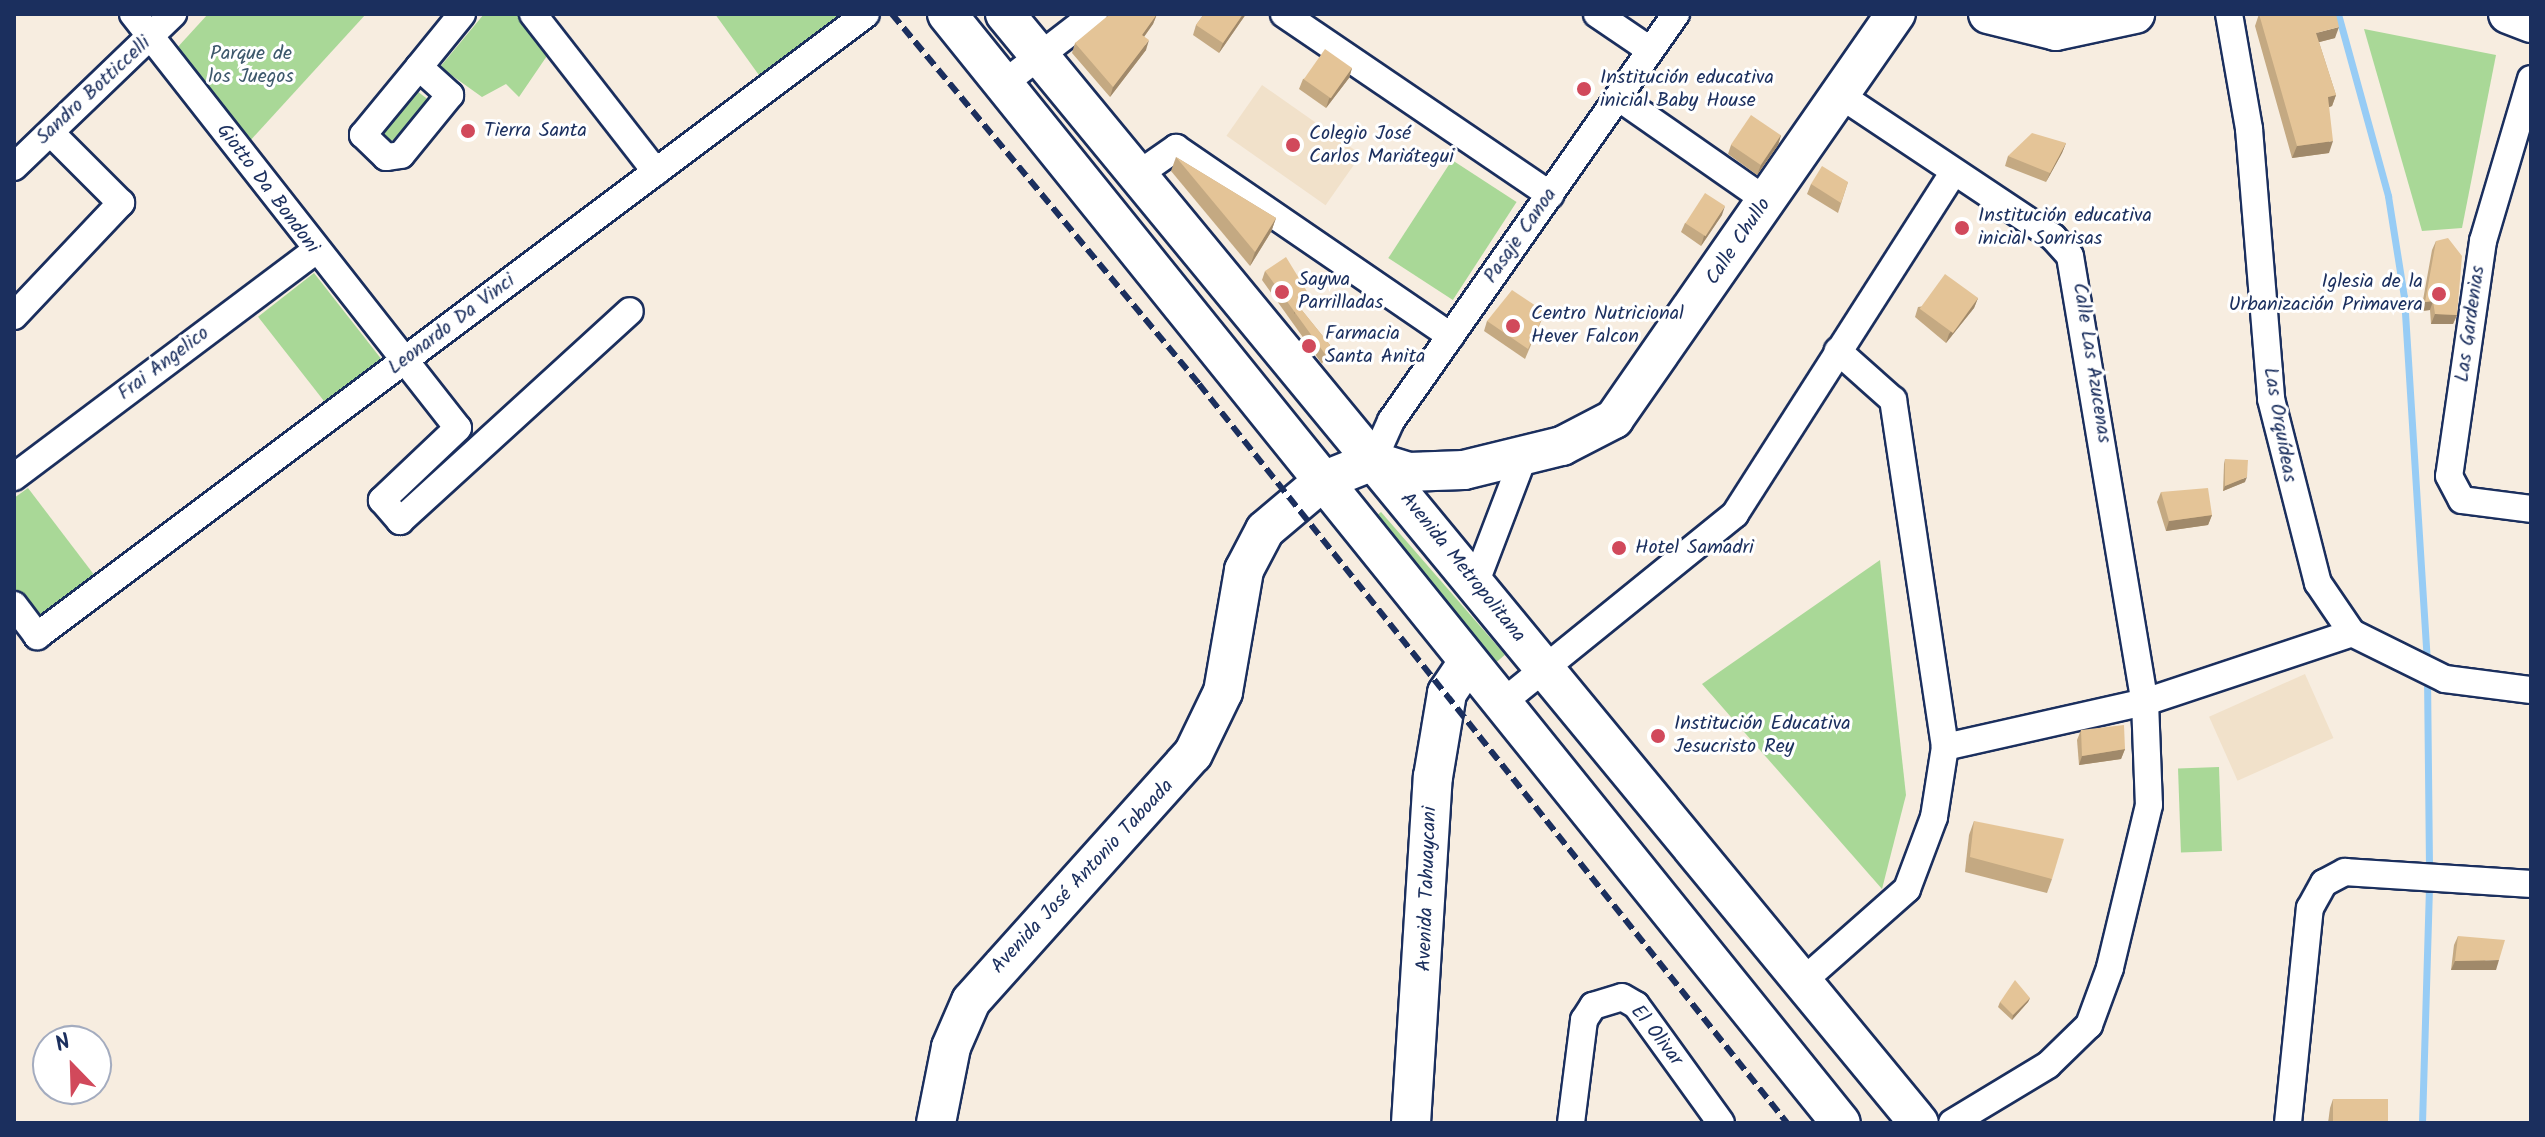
<!DOCTYPE html>
<html>
<head>
<meta charset="utf-8">
<style>
  body { margin:0 }
  #map { position:relative; width:2545px; height:1137px; overflow:hidden; background:#f7ede0; font-family:Kalam,sans-serif }
  div>[style] { position:absolute }
  .built>* { inset:0; background:#f1e1ca; transform-origin:0 0 }
  .green>* { inset:0; background:#a9d897; transform-origin:0 0 }
  .stream>* { height:7px; margin:-3.5px; padding:0 3.5px; transform-origin:3.5px; border-radius:3.5px; background:#97ccf5 }
  .roads { filter:drop-shadow(2px 0 #1b2f5e) drop-shadow(-2px 0 #1b2f5e) drop-shadow(0 2px #1b2f5e) drop-shadow(0 -2px #1b2f5e) }
  .street>* { height:26px; margin:-13px; padding:0 13px; transform-origin:13px; border-radius:13px; background:#fff }
  .secondary>* { height:38px; margin:-19px; padding:0 19px; transform-origin:19px; border-radius:19px; background:#fff }
  .rail>* { height:6px; margin-top:-3px; transform-origin:0; background:repeating-linear-gradient(90deg,#1b2f5e 0 12px,transparent 0 18px) }
  .wall>* { inset:0; background:#c4a982 }
  .shaded-wall>* { inset:0; background:#a0896a }
  .building>* { inset:0; background:#e4c497; transform-origin:0 0 }
  .dots>* { width:22px; height:22px; translate:-50% -50%; box-sizing:border-box; border:4px solid #fff; border-radius:50% }
  span { translate:-50% -50%; white-space:nowrap; text-align:center; line-height:1.15; -webkit-text-stroke:6px #fff; paint-order:stroke }
  .park-label { font-size:20px; color:#3e596c }
  .poi-label { font-size:20px; color:#1b2f5e }
  .left { translate:0 -50%; text-align:left }
  .right { translate:-100% -50%; text-align:right }
  .street-label { font-size:20px; color:#1b2f5e }
  .frame { position:absolute; inset:0; border:16px solid #1b2f5e; pointer-events:none }
  .north { position:absolute; left:32px; top:1025px; width:80px; height:80px; box-sizing:border-box; background:#fff; border:2px solid #a4acbf; border-radius:50%; rotate:337deg; font-size:22px; font-weight:700; line-height:32px; text-align:center; color:#1b2f5e }
  .north::after { content:''; display:block; margin:auto; width:28px; height:36px; background:#d1495b; clip-path:polygon(50% 0,100% 100%,50% 72%,0 100%) }
</style>
</head>
<body>
<div id="map">
  <div class="built">
    <i style="left:1262px;top:85px;width:121px;height:62px;rotate:35deg"></i>
    <i style="left:2305px;top:674px;width:70px;height:105px;rotate:66deg"></i>
  </div>
  <div class="green">
    <i style="clip-path:polygon(208px 14px,366px 14px,248px 143px,176px 49px)"></i>
    <i style="clip-path:polygon(484px 14px,524px 14px,551px 50px,519px 97px,506px 84px,482px 97px,440px 67px)"></i>
    <i style="clip-path:polygon(715px 14px,842px 14px,761px 78px)"></i>
    <i style="clip-path:polygon(2364px 29px,2496px 55px,2462px 228px,2422px 231px)"></i>
    <i style="clip-path:polygon(417px 91px,430px 101px,387px 146px,382px 133px)"></i>
    <i style="left:1452px;top:160px;width:77px;height:117px;rotate:33deg"></i>
    <i style="left:314px;top:273px;width:115px;height:71px;rotate:52deg"></i>
    <i style="clip-path:polygon(28px 488px,95px 576px,38px 622px,14px 590px,14px 498px)"></i>
    <i style="left:1381px;top:512px;width:189px;height:18px;rotate:49deg"></i>
    <i style="clip-path:polygon(1880px 560px,1906px 795px,1882px 889px,1702px 684px)"></i>
    <i style="left:2219px;top:767px;width:84px;height:41px;rotate:88deg"></i>
  </div>
  <div class="stream">
    <i style="left:2338px;top:14px;width:189px;rotate:74.6deg"></i>
    <i style="left:2388px;top:196px;width:102px;rotate:81deg"></i>
    <i style="left:2404px;top:297px;width:367px;rotate:86.4deg"></i>
    <i style="left:2427px;top:675px;width:196px;rotate:89.4deg"></i>
    <i style="left:2422px;top:1123px;width:240px;rotate:-88.3deg"></i>
  </div>
  <div class="roads">
    <div class="street">
      <i style="left:133px;top:14px;width:526px;rotate:51.87deg"></i>
      <i style="left:458px;top:428px;width:105px;rotate:136.5deg"></i>
      <i style="left:382px;top:500px;width:28px;rotate:49deg"></i>
      <i style="left:400px;top:521px;width:311px;rotate:-42.4deg"></i>
      <i style="left:533px;top:14px;width:200px;rotate:52.1deg"></i>
      <i style="left:1284px;top:14px;width:322px;rotate:34.2deg"></i>
      <i style="left:1597px;top:14px;width:64px;rotate:34.2deg"></i>
      <i style="left:2229px;top:14px;width:117px;rotate:80.1deg"></i>
      <i style="left:2249px;top:129px;width:271px;rotate:85.3deg"></i>
      <i style="left:2271px;top:399px;width:190px;rotate:75.7deg"></i>
      <i style="left:2318px;top:583px;width:60px;rotate:55.8deg"></i>
      <i style="left:2352px;top:633px;width:104px;rotate:26.3deg"></i>
      <i style="left:2445px;top:679px;width:87px;rotate:7.3deg"></i>
      <i style="left:419px;top:67px;width:42px;rotate:42.1deg"></i>
      <i style="left:450px;top:95px;width:77px;rotate:129.2deg"></i>
      <i style="left:401px;top:155px;width:15px;rotate:172deg"></i>
      <i style="left:386px;top:157px;width:32px;rotate:-136deg"></i>
      <i style="left:363px;top:135px;width:88px;rotate:-50.5deg"></i>
      <i style="left:419px;top:67px;width:68px;rotate:-50.9deg"></i>
      <i style="left:2531px;top:79px;width:169px;rotate:106.5deg"></i>
      <i style="left:2483px;top:241px;width:237px;rotate:98.2deg"></i>
      <i style="left:2449px;top:476px;width:27px;rotate:62deg"></i>
      <i style="left:2462px;top:500px;width:70px;rotate:7.4deg"></i>
      <i style="left:1003px;top:84px;width:115px;rotate:-37.6deg"></i>
      <i style="left:1840px;top:95px;width:256px;rotate:33.7deg"></i>
      <i style="left:2053px;top:237px;width:25px;rotate:48deg"></i>
      <i style="left:2070px;top:256px;width:452px;rotate:80.5deg"></i>
      <i style="left:2145px;top:702px;width:103px;rotate:87.8deg"></i>
      <i style="left:2149px;top:805px;width:168px;rotate:103.5deg"></i>
      <i style="left:2110px;top:968px;width:61px;rotate:110.2deg"></i>
      <i style="left:2089px;top:1025px;width:57px;rotate:135.7deg"></i>
      <i style="left:2048px;top:1065px;width:112px;rotate:148.9deg"></i>
      <i style="left:1618px;top:97px;width:182px;rotate:34.9deg"></i>
      <i style="left:14px;top:167px;width:221px;rotate:-43.9deg"></i>
      <i style="left:1136px;top:176px;width:49px;rotate:-35deg"></i>
      <i style="left:1176px;top:148px;width:333px;rotate:34.4deg"></i>
      <i style="left:14px;top:316px;width:156px;rotate:-46.6deg"></i>
      <i style="left:121px;top:203px;width:99px;rotate:-135deg"></i>
      <i style="left:1373px;top:461px;width:44px;rotate:-65.8deg"></i>
      <i style="left:1391px;top:421px;width:497px;rotate:-55deg"></i>
      <i style="left:14px;top:477px;width:376px;rotate:-36.9deg"></i>
      <i style="left:1475px;top:584px;width:135px;rotate:-69.1deg"></i>
      <i style="left:14px;top:605px;width:39px;rotate:53deg"></i>
      <i style="left:37px;top:636px;width:1036px;rotate:-36.88deg"></i>
      <i style="left:1502px;top:703px;width:300px;rotate:-39deg"></i>
      <i style="left:1735px;top:514px;width:403px;rotate:-57.4deg"></i>
      <i style="left:1945px;top:747px;width:205px;rotate:-12.7deg"></i>
      <i style="left:2145px;top:702px;width:218px;rotate:-18.4deg"></i>
      <i style="left:1803px;top:981px;width:139px;rotate:-41.5deg"></i>
      <i style="left:1907px;top:889px;width:77px;rotate:-69.4deg"></i>
      <i style="left:1934px;top:817px;width:71px;rotate:-81.1deg"></i>
      <i style="left:1945px;top:747px;width:351px;rotate:-98.5deg"></i>
      <i style="left:1893px;top:400px;width:74px;rotate:-138.3deg"></i>
      <i style="left:1571px;top:1123px;width:104px;rotate:-82.8deg"></i>
      <i style="left:1584px;top:1020px;width:17px;rotate:-57deg"></i>
      <i style="left:1593px;top:1006px;width:30px;rotate:-17deg"></i>
      <i style="left:1622px;top:997px;width:16px;rotate:30deg"></i>
      <i style="left:1636px;top:1005px;width:145px;rotate:54.2deg"></i>
      <i style="left:2288px;top:1123px;width:216px;rotate:-84.2deg"></i>
      <i style="left:2310px;top:908px;width:29px;rotate:-61deg"></i>
      <i style="left:2324px;top:883px;width:24px;rotate:-28deg"></i>
      <i style="left:2345px;top:872px;width:186px;rotate:3.7deg"></i>
    </div>
    <div class="secondary">
      <i style="left:947px;top:14px;width:1424px;rotate:51.13deg"></i>
      <i style="left:1005px;top:14px;width:1437px;rotate:50.51deg"></i>
      <i style="left:1988px;top:14px;width:70px;rotate:14deg"></i>
      <i style="left:2056px;top:31px;width:81px;rotate:-12.1deg"></i>
      <i style="left:2508px;top:14px;width:25px;rotate:21deg"></i>
      <i style="left:936px;top:1123px;width:77px;rotate:-78.8deg"></i>
      <i style="left:951px;top:1047px;width:50px;rotate:-66.5deg"></i>
      <i style="left:971px;top:1001px;width:332px;rotate:-48.1deg"></i>
      <i style="left:1193px;top:754px;width:69px;rotate:-64.2deg"></i>
      <i style="left:1223px;top:692px;width:124px;rotate:-80.2deg"></i>
      <i style="left:1244px;top:570px;width:45px;rotate:-62.3deg"></i>
      <i style="left:1265px;top:530px;width:76px;rotate:-40.2deg"></i>
      <i style="left:1323px;top:481px;width:54px;rotate:-21.8deg"></i>
      <i style="left:1373px;top:461px;width:37px;rotate:17deg"></i>
      <i style="left:1408px;top:472px;width:56px;rotate:-2deg"></i>
      <i style="left:1464px;top:470px;width:101px;rotate:-13.8deg"></i>
      <i style="left:1562px;top:446px;width:59px;rotate:-27.4deg"></i>
      <i style="left:1614px;top:419px;width:494px;rotate:-55.2deg"></i>
      <i style="left:1411px;top:1123px;width:347px;rotate:-86.4deg"></i>
      <i style="left:1433px;top:777px;width:85px;rotate:-80.5deg"></i>
      <i style="left:1447px;top:693px;width:37px;rotate:-56deg"></i>
    </div>
  </div>
  <div class="rail">
    <i style="left:892px;top:14px;width:481px;rotate:50.3deg"></i>
    <i style="left:1199px;top:384px;width:944px;rotate:51.49deg"></i>
  </div>
  <div class="wall">
    <i style="clip-path:polygon(1157px 14px,1153px 24px,1144px 37px,1146px 50px,1110px 97px,1072px 53px,1075px 43px)"></i>
    <i style="clip-path:polygon(1204px 14px,1246px 14px,1219px 53px,1193px 35px,1196px 25px)"></i>
    <i style="clip-path:polygon(2259px 14px,2335px 38px,2319px 42px,2336px 95px,2332px 106px,2329px 107px,2329px 153px,2292px 158px,2255px 26px)"></i>
    <i style="clip-path:polygon(1352px 68px,1349px 78px,1326px 108px,1299px 89px,1303px 79px)"></i>
    <i style="clip-path:polygon(1781px 135px,1778px 145px,1757px 175px,1728px 154px,1731px 145px)"></i>
    <i style="clip-path:polygon(2066px 143px,2062px 153px,2046px 182px,2005px 166px,2008px 156px)"></i>
    <i style="clip-path:polygon(1176px 157px,1276px 218px,1271px 232px,1250px 266px,1171px 171px)"></i>
    <i style="clip-path:polygon(1848px 182px,1838px 213px,1807px 194px,1811px 184px)"></i>
    <i style="clip-path:polygon(1722px 215px,1701px 246px,1681px 232px,1685px 223px)"></i>
    <i style="clip-path:polygon(2436px 241px,2457px 315px,2453px 324px,2431px 324px,2430px 310px,2421px 311px,2432px 250px)"></i>
    <i style="clip-path:polygon(1265px 271px,1308px 293px,1305px 303px,1300px 308px,1330px 345px,1322px 364px,1262px 280px)"></i>
    <i style="clip-path:polygon(1978px 298px,1974px 308px,1946px 343px,1915px 317px,1918px 307px)"></i>
    <i style="clip-path:polygon(1545px 312px,1525px 359px,1484px 331px,1487px 321px)"></i>
    <i style="clip-path:polygon(2225px 459px,2245px 482px,2223px 491px,2224px 464px)"></i>
    <i style="clip-path:polygon(2161px 492px,2212px 515px,2208px 525px,2166px 531px,2157px 502px)"></i>
    <i style="clip-path:polygon(2081px 730px,2125px 749px,2121px 759px,2079px 765px,2077px 740px)"></i>
    <i style="clip-path:polygon(1974px 821px,2052px 879px,2047px 893px,1965px 872px,1969px 835px)"></i>
    <i style="clip-path:polygon(2458px 936px,2496px 970px,2451px 970px,2454px 945px)"></i>
    <i style="clip-path:polygon(2030px 998px,2028px 1002px,2012px 1020px,1998px 1007px,2000px 1002px)"></i>
    <i style="clip-path:polygon(2333px 1099px,2383px 1123px,2328px 1123px,2330px 1108px)"></i>
  </div>
  <div class="shaded-wall">
    <i style="clip-path:polygon(1157px 14px,1153px 24px,1138px 45px,1142px 35px)"></i>
    <i style="clip-path:polygon(1243px 14px,1246px 14px,1219px 53px,1223px 43px)"></i>
    <i style="clip-path:polygon(2339px 27px,2335px 38px,2312px 44px,2316px 33px)"></i>
    <i style="clip-path:polygon(1149px 40px,1146px 50px,1110px 97px,1113px 87px)"></i>
    <i style="clip-path:polygon(1352px 68px,1349px 78px,1326px 108px,1329px 99px)"></i>
    <i style="clip-path:polygon(2336px 95px,2332px 106px,2324px 109px,2328px 97px)"></i>
    <i style="clip-path:polygon(1781px 135px,1778px 145px,1757px 175px,1761px 165px)"></i>
    <i style="clip-path:polygon(2333px 141px,2329px 153px,2292px 158px,2297px 146px)"></i>
    <i style="clip-path:polygon(2066px 143px,2062px 153px,2046px 182px,2050px 173px)"></i>
    <i style="clip-path:polygon(1725px 206px,1722px 215px,1701px 246px,1704px 236px)"></i>
    <i style="clip-path:polygon(1276px 218px,1271px 232px,1250px 266px,1255px 252px)"></i>
    <i style="clip-path:polygon(1308px 293px,1305px 303px,1294px 314px,1297px 304px)"></i>
    <i style="clip-path:polygon(1978px 298px,1974px 308px,1946px 343px,1949px 334px)"></i>
    <i style="clip-path:polygon(2433px 301px,2430px 310px,2421px 311px,2425px 302px)"></i>
    <i style="clip-path:polygon(2435px 314px,2457px 315px,2453px 324px,2431px 324px)"></i>
    <i style="clip-path:polygon(2247px 477px,2245px 482px,2223px 491px,2225px 486px)"></i>
    <i style="clip-path:polygon(2212px 515px,2208px 525px,2166px 531px,2169px 521px)"></i>
    <i style="clip-path:polygon(2125px 749px,2121px 759px,2079px 765px,2082px 756px)"></i>
    <i style="clip-path:polygon(2499px 960px,2496px 970px,2451px 970px,2455px 961px)"></i>
    <i style="clip-path:polygon(2030px 998px,2028px 1002px,2012px 1020px,2013px 1015px)"></i>
  </div>
  <div class="building">
    <i style="clip-path:polygon(1110px 14px,1157px 14px,1142px 35px,1149px 40px,1113px 87px,1075px 43px)"></i>
    <i style="clip-path:polygon(1204px 14px,1243px 14px,1223px 43px,1196px 25px)"></i>
    <i style="clip-path:polygon(2259px 14px,2336px 14px,2339px 27px,2316px 33px,2336px 95px,2328px 97px,2333px 141px,2297px 146px)"></i>
    <i style="left:1325px;top:49px;width:33px;height:37px;rotate:35deg"></i>
    <i style="left:1751px;top:115px;width:36px;height:36px;rotate:34deg"></i>
    <i style="clip-path:polygon(2032px 133px,2066px 143px,2050px 173px,2008px 156px)"></i>
    <i style="clip-path:polygon(1176px 157px,1276px 218px,1255px 252px)"></i>
    <i style="clip-path:polygon(1822px 166px,1848px 182px,1841px 203px,1811px 184px)"></i>
    <i style="left:1705px;top:193px;width:24px;height:36px;rotate:33deg"></i>
    <i style="clip-path:polygon(2448px 238px,2462px 256px,2457px 315px,2435px 314px,2433px 301px,2425px 302px,2436px 241px)"></i>
    <i style="clip-path:polygon(1286px 257px,1308px 293px,1297px 304px,1330px 345px,1325px 354px,1265px 271px)"></i>
    <i style="left:1945px;top:274px;width:41px;height:43px;rotate:36deg"></i>
    <i style="clip-path:polygon(1512px 290px,1545px 312px,1528px 349px,1487px 321px)"></i>
    <i style="clip-path:polygon(2225px 459px,2248px 460px,2247px 477px,2225px 486px)"></i>
    <i style="clip-path:polygon(2208px 488px,2212px 515px,2169px 521px,2161px 492px)"></i>
    <i style="clip-path:polygon(2124px 725px,2125px 749px,2082px 756px,2081px 730px)"></i>
    <i style="clip-path:polygon(1974px 821px,2064px 839px,2052px 879px,1970px 857px)"></i>
    <i style="clip-path:polygon(2458px 936px,2505px 940px,2499px 960px,2455px 961px)"></i>
    <i style="clip-path:polygon(2015px 980px,2030px 998px,2013px 1015px,2000px 1002px)"></i>
    <i style="left:2333px;top:1099px;width:55px;height:24px"></i>
  </div>
  <div class="dots">
    <i style="left:1584px;top:89px;background:#d1495b"></i>
    <i style="left:468px;top:131px;background:#d1495b"></i>
    <i style="left:1293px;top:145px;background:#d1495b"></i>
    <i style="left:1962px;top:228px;background:#d1495b"></i>
    <i style="left:1282px;top:292px;background:#d1495b"></i>
    <i style="left:2439px;top:294px;background:#d1495b"></i>
    <i style="left:1513px;top:326px;background:#d1495b"></i>
    <i style="left:1309px;top:346px;background:#d1495b"></i>
    <i style="left:1619px;top:548px;background:#d1495b"></i>
    <i style="left:1658px;top:736px;background:#d1495b"></i>
  </div>
  <div class="park-label">
    <span style="left:251px;top:66px">Parque de<br>los Juegos</span>
  </div>
  <div class="poi-label">
    <span class="left" style="left:1600px;top:90px">Institución educativa<br>inicial Baby House</span>
    <span class="left" style="left:484px;top:131px">Tierra Santa</span>
    <span class="left" style="left:1309px;top:146px">Colegio José<br>Carlos Mariátegui</span>
    <span class="left" style="left:1978px;top:228px">Institución educativa<br>inicial Sonrisas</span>
    <span class="left" style="left:1298px;top:292px">Saywa<br>Parrilladas</span>
    <span class="right" style="left:2423px;top:294px">Iglesia de la<br>Urbanización Primavera</span>
    <span class="left" style="left:1531px;top:326px">Centro Nutricional<br>Hever Falcon</span>
    <span class="left" style="left:1325px;top:346px">Farmacia<br>Santa Anita</span>
    <span class="left" style="left:1635px;top:548px">Hotel Samadri</span>
    <span class="left" style="left:1674px;top:736px">Institución Educativa<br>Jesucristo Rey</span>
  </div>
  <div class="street-label">
    <span style="left:94px;top:91px;rotate:-43deg">Sandro Botticcelli</span>
    <span style="left:267px;top:189px;rotate:53deg">Giotto Da Bondoni</span>
    <span style="left:1521px;top:236px;rotate:-55deg">Pasaje Canoa</span>
    <span style="left:1739px;top:242px;rotate:-56deg">Calle Chullo</span>
    <span style="left:2471px;top:324px;rotate:-82deg">Las Gardenias</span>
    <span style="left:452px;top:325px;rotate:-37deg">Leonardo Da Vinci</span>
    <span style="left:2091px;top:363px;rotate:81deg">Calle Las Azucenas</span>
    <span style="left:164px;top:364px;rotate:-37deg">Frai Angelico</span>
    <span style="left:2279px;top:425px;rotate:80deg">Las Orquídeas</span>
    <span style="left:1462px;top:568px;rotate:51deg">Avenida Metropolitana</span>
    <span style="left:1083px;top:877px;rotate:-47deg">Avenida José Antonio Taboada</span>
    <span style="left:1428px;top:889px;rotate:-88deg">Avenida Tahuaycani</span>
    <span style="left:1656px;top:1036px;rotate:52deg">El Olivar</span>
  </div>
  <div class="frame"></div>
  <div class="north">N</div>
</div>
</body>
</html>
